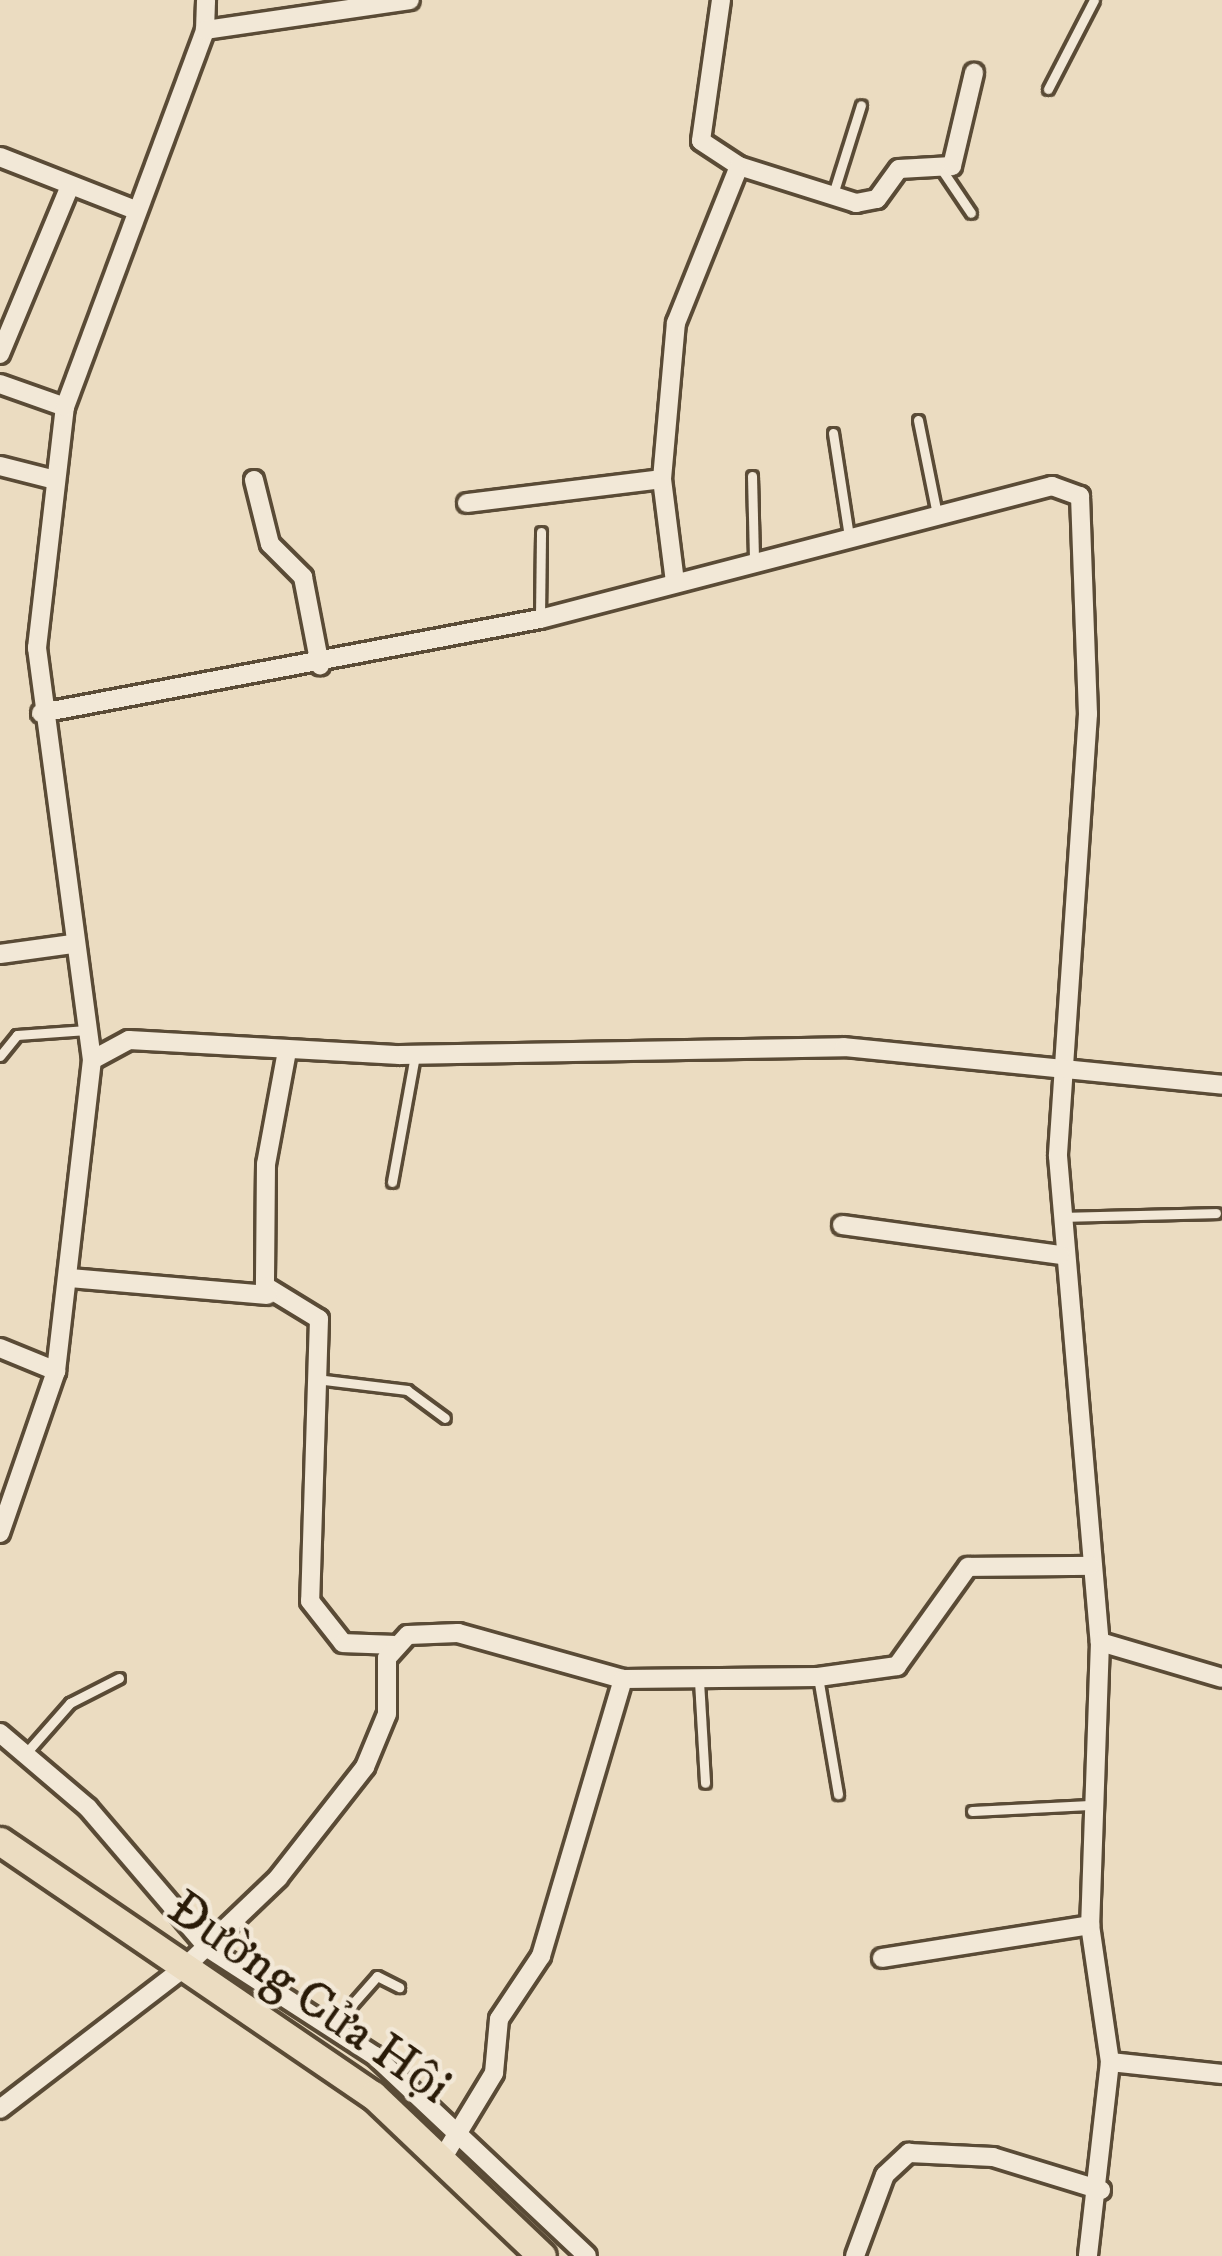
<!DOCTYPE html>
<html>
<head>
<meta charset="utf-8">
<style>
  body { margin:0 }
  #map { position:relative; width:1222px; height:2256px; overflow:hidden; background:#ebdcc1; font-family:"IM FELL DW Pica",serif }
  div>[style] { position:absolute }
  .roads { filter:drop-shadow(3px 0 #5a4b36) drop-shadow(-3px 0 #5a4b36) drop-shadow(0 3px #5a4b36) drop-shadow(0 -3px #5a4b36) }
  .lane>* { height:9px; margin:-4.5px; padding:0 4.5px; transform-origin:4.5px; border-radius:4.5px; background:#f2e8d7 }
  .street>* { height:18px; margin:-9px; padding:0 9px; transform-origin:9px; border-radius:9px; background:#f2e8d7 }
  .primary>* { height:27px; margin:-13.5px; padding:0 13.5px; transform-origin:13.5px; border-radius:13.5px; background:#ebdcc1 }
  span { translate:-50% -50%; white-space:nowrap; text-align:center; line-height:1.15; -webkit-text-stroke:9px #f2e8d7; paint-order:stroke }
  .street-label { font-size:51px; color:#2a1b08 }
</style>
</head>
<body>
<div id="map">
  <div class="roads">
    <div class="lane">
      <i style="left:1048px;top:89px;width:100px;rotate:-62.7deg"></i>
      <i style="left:944px;top:173px;width:48px;rotate:56deg"></i>
      <i style="left:833px;top:194px;width:93px;rotate:-72.5deg"></i>
      <i style="left:918px;top:420px;width:96px;rotate:78.6deg"></i>
      <i style="left:833px;top:433px;width:104px;rotate:81.2deg"></i>
      <i style="left:752px;top:476px;width:83px;rotate:88.6deg"></i>
      <i style="left:540px;top:617px;width:85px;rotate:-89.3deg"></i>
      <i style="left:0;top:1056px;width:27px;rotate:-51deg"></i>
      <i style="left:17px;top:1035px;width:70px;rotate:-4.1deg"></i>
      <i style="left:392px;top:1182px;width:129px;rotate:-79.7deg"></i>
      <i style="left:1064px;top:1217px;width:152px;rotate:-1.5deg"></i>
      <i style="left:316px;top:1379px;width:92px;rotate:6.9deg"></i>
      <i style="left:407px;top:1390px;width:47px;rotate:36.4deg"></i>
      <i style="left:818px;top:1677px;width:119px;rotate:80.3deg"></i>
      <i style="left:699px;top:1681px;width:102px;rotate:86.6deg"></i>
      <i style="left:26px;top:1753px;width:67px;rotate:-48.7deg"></i>
      <i style="left:70px;top:1703px;width:55px;rotate:-27deg"></i>
      <i style="left:972px;top:1811px;width:118px;rotate:-2.9deg"></i>
      <i style="left:334px;top:2025px;width:65px;rotate:-48.7deg"></i>
      <i style="left:377px;top:1976px;width:25px;rotate:27deg"></i>
    </div>
    <div class="street">
      <i style="left:721px;top:0;width:142px;rotate:98.1deg"></i>
      <i style="left:701px;top:141px;width:45px;rotate:33.3deg"></i>
      <i style="left:739px;top:166px;width:123px;rotate:17.5deg"></i>
      <i style="left:856px;top:203px;width:21px;rotate:-11deg"></i>
      <i style="left:877px;top:199px;width:37px;rotate:-54deg"></i>
      <i style="left:899px;top:169px;width:53px;rotate:-3.2deg"></i>
      <i style="left:952px;top:166px;width:96px;rotate:-76.7deg"></i>
      <i style="left:205px;top:30px;width:30px;rotate:-88deg"></i>
      <i style="left:0;top:157px;width:145px;rotate:21.4deg"></i>
      <i style="left:0;top:354px;width:182px;rotate:-67.4deg"></i>
      <i style="left:0;top:384px;width:69px;rotate:19.5deg"></i>
      <i style="left:0;top:466px;width:53px;rotate:14.3deg"></i>
      <i style="left:254px;top:480px;width:66px;rotate:76deg"></i>
      <i style="left:270px;top:544px;width:47px;rotate:45deg"></i>
      <i style="left:303px;top:577px;width:90px;rotate:79.1deg"></i>
      <i style="left:467px;top:503px;width:196px;rotate:-7deg"></i>
      <i style="left:675px;top:582px;width:104px;rotate:-97.2deg"></i>
      <i style="left:662px;top:479px;width:157px;rotate:-84.9deg"></i>
      <i style="left:676px;top:323px;width:169px;rotate:-68.1deg"></i>
      <i style="left:41px;top:713px;width:508px;rotate:-10.67deg"></i>
      <i style="left:540px;top:619px;width:529px;rotate:-14.56deg"></i>
      <i style="left:1052px;top:486px;width:30px;rotate:20deg"></i>
      <i style="left:1080px;top:496px;width:218px;rotate:87.9deg"></i>
      <i style="left:1088px;top:714px;width:443px;rotate:93.9deg"></i>
      <i style="left:1058px;top:1156px;width:488px;rotate:85.1deg"></i>
      <i style="left:1100px;top:1642px;width:283px;rotate:92deg"></i>
      <i style="left:1090px;top:1925px;width:138px;rotate:81.7deg"></i>
      <i style="left:1110px;top:2062px;width:195px;rotate:96.5deg"></i>
      <i style="left:0;top:954px;width:73px;rotate:-7.9deg"></i>
      <i style="left:287px;top:1051px;width:115px;rotate:100.5deg"></i>
      <i style="left:266px;top:1164px;width:122px;rotate:90.5deg"></i>
      <i style="left:265px;top:1286px;width:63px;rotate:31.4deg"></i>
      <i style="left:319px;top:1319px;width:282px;rotate:91.8deg"></i>
      <i style="left:310px;top:1601px;width:53px;rotate:51.8deg"></i>
      <i style="left:343px;top:1643px;width:51px;rotate:2.2deg"></i>
      <i style="left:92px;top:1060px;width:42px;rotate:-28.4deg"></i>
      <i style="left:129px;top:1040px;width:271px;rotate:3.2deg"></i>
      <i style="left:400px;top:1055px;width:444px;rotate:-1deg"></i>
      <i style="left:844px;top:1047px;width:380px;rotate:5.7deg"></i>
      <i style="left:842px;top:1225px;width:220px;rotate:7.8deg"></i>
      <i style="left:70px;top:1278px;width:198px;rotate:4.9deg"></i>
      <i style="left:0;top:1348px;width:61px;rotate:22.3deg"></i>
      <i style="left:0;top:1533px;width:171px;rotate:-70.9deg"></i>
      <i style="left:56px;top:1371px;width:313px;rotate:-83.4deg"></i>
      <i style="left:92px;top:1060px;width:416px;rotate:-97.6deg"></i>
      <i style="left:37px;top:648px;width:243px;rotate:-83.4deg"></i>
      <i style="left:65px;top:407px;width:402px;rotate:-69.6deg"></i>
      <i style="left:205px;top:30px;width:207px;rotate:-8.3deg"></i>
      <i style="left:1100px;top:1642px;width:127px;rotate:16.4deg"></i>
      <i style="left:0;top:1733px;width:116px;rotate:40.4deg"></i>
      <i style="left:88px;top:1808px;width:184px;rotate:49.4deg"></i>
      <i style="left:208px;top:1948px;width:199px;rotate:32.9deg"></i>
      <i style="left:375px;top:2056px;width:291px;rotate:43.3deg"></i>
      <i style="left:882px;top:1958px;width:211px;rotate:-9deg"></i>
      <i style="left:1110px;top:2062px;width:113px;rotate:6.1deg"></i>
      <i style="left:0;top:2109px;width:233px;rotate:-37.5deg"></i>
      <i style="left:185px;top:1967px;width:129px;rotate:-43.7deg"></i>
      <i style="left:278px;top:1878px;width:141px;rotate:-51.9deg"></i>
      <i style="left:365px;top:1767px;width:57px;rotate:-67.5deg"></i>
      <i style="left:387px;top:1714px;width:56px;rotate:-90deg"></i>
      <i style="left:387px;top:1658px;width:31px;rotate:-48deg"></i>
      <i style="left:408px;top:1635px;width:50px;rotate:-2.3deg"></i>
      <i style="left:458px;top:1633px;width:171px;rotate:15.6deg"></i>
      <i style="left:623px;top:1679px;width:195px;rotate:-0.6deg"></i>
      <i style="left:818px;top:1677px;width:80px;rotate:-7.9deg"></i>
      <i style="left:897px;top:1666px;width:122px;rotate:-54.4deg"></i>
      <i style="left:968px;top:1567px;width:122px;rotate:-0.5deg"></i>
      <i style="left:445px;top:2154px;width:95px;rotate:-58.8deg"></i>
      <i style="left:494px;top:2073px;width:54px;rotate:-84.7deg"></i>
      <i style="left:499px;top:2019px;width:76px;rotate:-56.3deg"></i>
      <i style="left:541px;top:1956px;width:289px;rotate:-73.5deg"></i>
      <i style="left:855px;top:2256px;width:86px;rotate:-69.7deg"></i>
      <i style="left:885px;top:2175px;width:33px;rotate:-43deg"></i>
      <i style="left:909px;top:2153px;width:84px;rotate:2.7deg"></i>
      <i style="left:993px;top:2157px;width:113px;rotate:17deg"></i>
    </div>
    <div class="primary">
      <i style="left:0;top:1841px;width:451px;rotate:34.3deg"></i>
      <i style="left:373px;top:2095px;width:233px;rotate:43.6deg"></i>
    </div>
  </div>
  <div class="street-label">
    <span style="left:309px;top:1998px;rotate:35deg">Đường Cửa Hội</span>
  </div>
</div>
</body>
</html>
